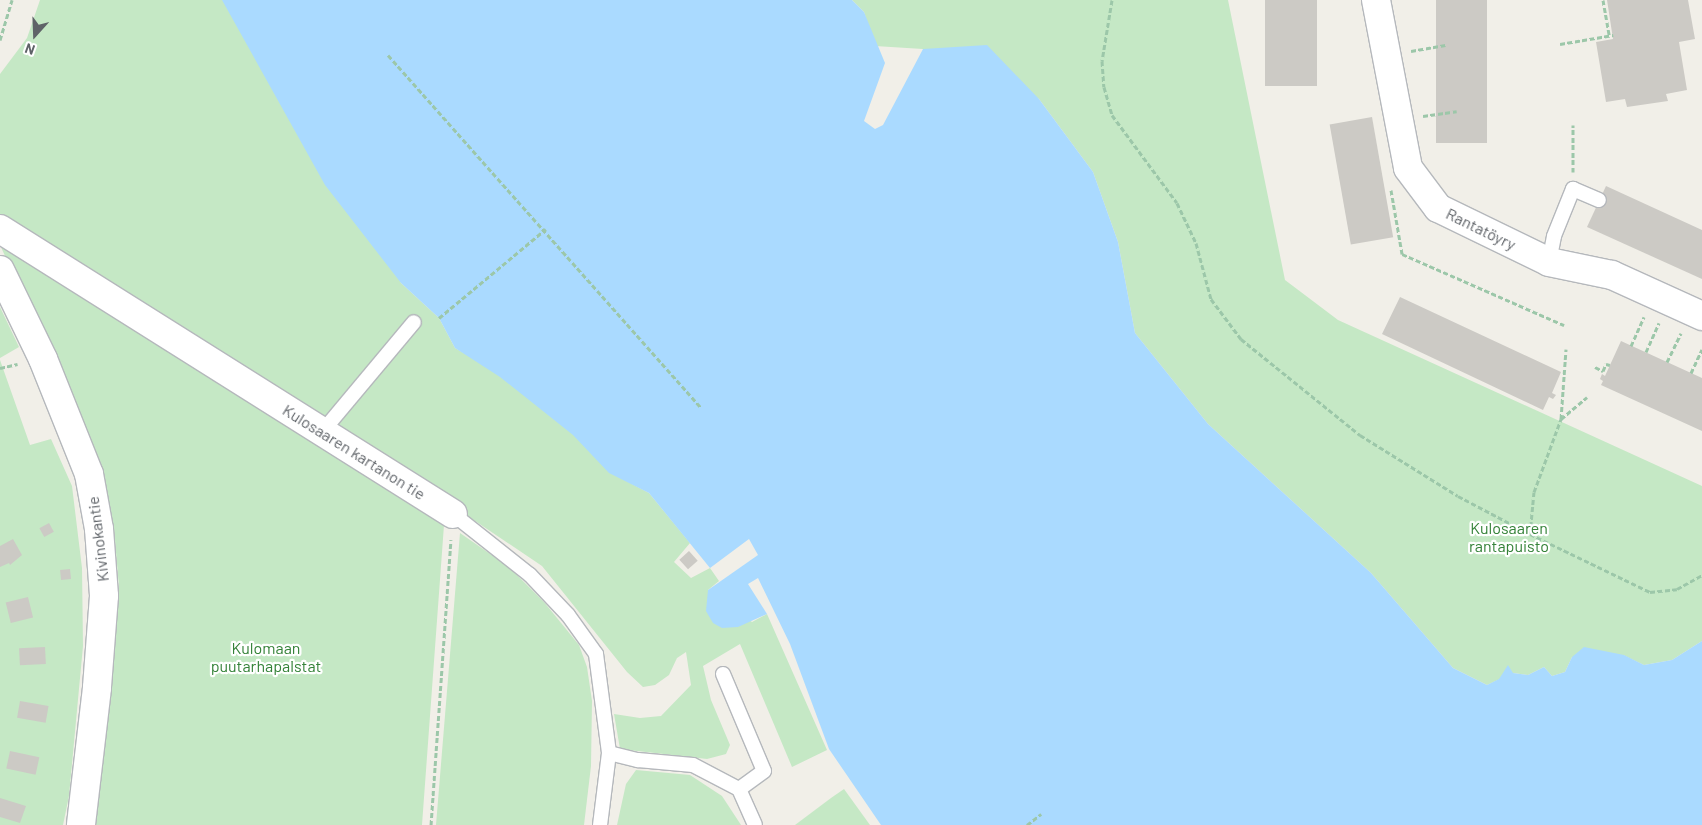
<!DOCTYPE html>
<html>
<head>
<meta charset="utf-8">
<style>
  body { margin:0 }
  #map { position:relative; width:1702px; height:825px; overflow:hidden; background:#f1efe8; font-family:Barlow,sans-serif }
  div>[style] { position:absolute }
  .green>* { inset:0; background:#c5e8c5 }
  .water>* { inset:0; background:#aadaff }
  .building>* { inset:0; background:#cccac5; transform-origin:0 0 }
  .path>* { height:3px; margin-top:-1.5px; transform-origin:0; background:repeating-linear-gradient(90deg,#9cc7a9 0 5px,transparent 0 7.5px) }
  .roads { filter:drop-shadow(1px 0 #b5b8bc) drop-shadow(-1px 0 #b5b8bc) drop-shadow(0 1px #b5b8bc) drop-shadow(0 -1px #b5b8bc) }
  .service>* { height:14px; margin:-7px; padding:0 7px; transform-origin:7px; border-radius:7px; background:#fff }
  .minor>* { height:28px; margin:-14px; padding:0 14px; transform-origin:14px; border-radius:14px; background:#fff }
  span { translate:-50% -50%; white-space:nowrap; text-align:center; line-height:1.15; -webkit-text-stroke:4.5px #fff; paint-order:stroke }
  .street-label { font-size:16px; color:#5f6368 }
  .park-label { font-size:16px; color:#348238 }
  .north { position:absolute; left:10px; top:10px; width:50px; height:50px; -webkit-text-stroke:4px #fff; paint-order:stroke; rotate:200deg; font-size:14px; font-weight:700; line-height:20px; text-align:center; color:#5f6368 }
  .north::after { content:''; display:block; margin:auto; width:18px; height:22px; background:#5f6368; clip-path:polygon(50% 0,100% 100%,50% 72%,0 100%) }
</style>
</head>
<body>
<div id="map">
  <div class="green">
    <i style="clip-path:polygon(40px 0,263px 0,401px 283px,439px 318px,455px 348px,639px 452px,632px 484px,649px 493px,690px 543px,674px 562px,691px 578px,710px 568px,719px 581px,708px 590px,752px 622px,767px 614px,827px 750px,792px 767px,740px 644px,703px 666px,711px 700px,730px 745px,726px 754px,707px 759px,620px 749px,614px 714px,640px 718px,661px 716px,691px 685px,686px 652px,677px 658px,669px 675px,655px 685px,643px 687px,627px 672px,542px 566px,447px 502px,0 219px,0 74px,27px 38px)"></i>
    <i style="clip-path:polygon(852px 0,1228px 0,1285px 280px,1338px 320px,1702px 486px,1702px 641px,1672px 660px,1644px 665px,1623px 655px,1572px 657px,1565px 672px,1552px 676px,1544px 667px,1528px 675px,1513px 673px,1487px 685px,1453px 668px,1371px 573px,1208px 424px,1135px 333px,1118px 242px,1093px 172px,1039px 99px,923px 49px,875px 46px,864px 12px)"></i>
    <i style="clip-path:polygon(0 245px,439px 515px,444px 525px,422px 825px,94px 825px,119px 587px,114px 529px,47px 347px)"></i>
    <i style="clip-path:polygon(0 307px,19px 347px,0 358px)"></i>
    <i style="clip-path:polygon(0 360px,30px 445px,51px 439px,72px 486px,82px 568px,83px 646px,69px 796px,63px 825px,0 825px)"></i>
    <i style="clip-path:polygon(460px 533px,509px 567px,544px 602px,579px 645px,587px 667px,592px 701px,591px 766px,584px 825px,436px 825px)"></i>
    <i style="clip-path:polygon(636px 770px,690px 775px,722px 796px,741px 825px,617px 825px,626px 784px)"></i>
    <i style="clip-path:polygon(844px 789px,870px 825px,795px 825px,831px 798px)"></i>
  </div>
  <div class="water">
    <i style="clip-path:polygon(222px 0,852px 0,864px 12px,885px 63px,864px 121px,875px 129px,883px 125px,923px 49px,987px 45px,1039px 99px,1093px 172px,1118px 242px,1135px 333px,1208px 424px,1371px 573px,1453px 668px,1487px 685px,1499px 679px,1508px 665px,1513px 673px,1528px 675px,1544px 667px,1552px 676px,1565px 672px,1572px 657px,1584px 647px,1624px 655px,1644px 665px,1672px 660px,1702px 641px,1702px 825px,881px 825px,829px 749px,790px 644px,758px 578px,748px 584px,767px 614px,738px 627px,722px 628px,713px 623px,706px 611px,708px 590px,758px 555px,749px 539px,710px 568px,649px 493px,609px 473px,573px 435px,500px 377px,455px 348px,439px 318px,401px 283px,325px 185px)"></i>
  </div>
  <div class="building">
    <i style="left:1265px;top:0;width:52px;height:86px"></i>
    <i style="left:1436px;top:0;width:51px;height:143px"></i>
    <i style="clip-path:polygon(1607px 0,1688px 0,1695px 39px,1679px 42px,1687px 90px,1666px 94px,1668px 101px,1627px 107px,1625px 99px,1606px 102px,1596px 42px,1613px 39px)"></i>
    <i style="left:1372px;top:117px;width:122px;height:43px;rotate:80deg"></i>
    <i style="clip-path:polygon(1606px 186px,1702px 230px,1702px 279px,1587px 227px)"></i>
    <i style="clip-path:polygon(1400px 297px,1561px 372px,1552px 393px,1556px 395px,1553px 399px,1549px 397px,1543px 410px,1382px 334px)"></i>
    <i style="clip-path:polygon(1621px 341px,1702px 378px,1702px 431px,1601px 385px,1603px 381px,1600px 379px,1602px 374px,1605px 376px)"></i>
    <i style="left:49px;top:523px;width:10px;height:11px;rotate:61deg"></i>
    <i style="clip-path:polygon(13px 539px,22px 555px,10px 565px,9px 563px,0 567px,0 546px)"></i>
    <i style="left:689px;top:551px;width:13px;height:13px;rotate:48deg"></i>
    <i style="left:70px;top:569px;width:10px;height:10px;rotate:84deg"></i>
    <i style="left:28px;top:597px;width:21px;height:23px;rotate:76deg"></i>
    <i style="left:45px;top:647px;width:17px;height:26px;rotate:87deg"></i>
    <i style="left:20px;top:701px;width:29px;height:17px;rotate:10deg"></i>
    <i style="left:10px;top:751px;width:30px;height:18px;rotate:12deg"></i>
    <i style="clip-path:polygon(0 798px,26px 806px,20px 823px,0 817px)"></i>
  </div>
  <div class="path">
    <i style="left:1112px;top:0;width:62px;rotate:99.3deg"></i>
    <i style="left:1102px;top:61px;width:26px;rotate:86deg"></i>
    <i style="left:1104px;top:87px;width:29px;rotate:74deg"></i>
    <i style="left:1112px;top:115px;width:109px;rotate:53.5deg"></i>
    <i style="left:1177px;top:203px;width:44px;rotate:64.6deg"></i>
    <i style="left:1196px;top:243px;width:58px;rotate:75deg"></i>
    <i style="left:1211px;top:299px;width:50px;rotate:53.1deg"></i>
    <i style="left:1241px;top:339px;width:153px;rotate:38.9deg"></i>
    <i style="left:1360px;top:435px;width:115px;rotate:31.9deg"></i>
    <i style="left:1458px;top:496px;width:81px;rotate:27.8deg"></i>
    <i style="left:1530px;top:534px;width:133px;rotate:25.8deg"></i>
    <i style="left:1650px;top:592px;width:27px;rotate:-6deg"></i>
    <i style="left:1677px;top:589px;width:29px;rotate:-29deg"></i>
    <i style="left:1603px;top:0;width:36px;rotate:80deg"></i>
    <i style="left:0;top:40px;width:42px;rotate:-73.3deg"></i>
    <i style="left:1560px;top:44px;width:54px;rotate:-9.6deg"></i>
    <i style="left:1411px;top:51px;width:35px;rotate:-10deg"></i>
    <i style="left:388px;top:55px;width:471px;rotate:48.4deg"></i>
    <i style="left:1423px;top:116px;width:34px;rotate:-8deg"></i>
    <i style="left:1573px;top:172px;width:47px;rotate:-90deg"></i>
    <i style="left:1391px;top:190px;width:65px;rotate:80.2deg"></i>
    <i style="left:1402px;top:254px;width:177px;rotate:23.7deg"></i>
    <i style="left:439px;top:318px;width:139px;rotate:-39.8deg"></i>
    <i style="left:1631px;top:346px;width:32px;rotate:-66deg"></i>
    <i style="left:1646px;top:352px;width:32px;rotate:-66deg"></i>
    <i style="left:1667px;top:362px;width:32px;rotate:-64deg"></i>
    <i style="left:1595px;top:367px;width:9px;rotate:27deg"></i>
    <i style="left:1603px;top:371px;width:8px;rotate:-67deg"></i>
    <i style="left:1606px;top:364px;width:4px;rotate:14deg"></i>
    <i style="left:0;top:368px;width:18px;rotate:-13deg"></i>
    <i style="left:1691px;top:373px;width:26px;rotate:-65deg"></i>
    <i style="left:1561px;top:419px;width:34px;rotate:-40deg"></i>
    <i style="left:1530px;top:534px;width:42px;rotate:-84.6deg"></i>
    <i style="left:1534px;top:492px;width:78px;rotate:-69.7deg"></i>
    <i style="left:1561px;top:419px;width:70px;rotate:-85.9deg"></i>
    <i style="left:431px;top:825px;width:286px;rotate:-86deg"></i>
    <i style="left:1027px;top:825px;width:18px;rotate:-38deg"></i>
  </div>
  <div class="roads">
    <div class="service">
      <i style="left:1549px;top:262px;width:26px;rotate:-79deg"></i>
      <i style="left:1554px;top:236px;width:51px;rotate:-68deg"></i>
      <i style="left:1573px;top:189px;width:28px;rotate:23deg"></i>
      <i style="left:322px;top:432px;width:143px;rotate:-50.1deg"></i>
      <i style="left:453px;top:514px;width:98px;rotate:38.4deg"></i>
      <i style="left:530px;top:575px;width:55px;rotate:46.5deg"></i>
      <i style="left:568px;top:615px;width:48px;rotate:54.3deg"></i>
      <i style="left:596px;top:654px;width:100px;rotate:82.5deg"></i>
      <i style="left:609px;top:753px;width:73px;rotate:97.1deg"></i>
      <i style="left:723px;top:674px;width:105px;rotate:67.1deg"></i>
      <i style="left:764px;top:771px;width:31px;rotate:144deg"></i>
      <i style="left:609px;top:753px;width:30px;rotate:14deg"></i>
      <i style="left:638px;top:760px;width:55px;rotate:5.2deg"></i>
      <i style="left:693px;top:765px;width:52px;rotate:27.6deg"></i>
      <i style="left:739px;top:789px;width:39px;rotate:66deg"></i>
    </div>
    <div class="minor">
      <i style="left:1376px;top:0;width:171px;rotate:79.2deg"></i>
      <i style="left:1408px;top:168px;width:50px;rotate:53.1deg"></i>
      <i style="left:1438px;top:208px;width:123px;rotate:25.9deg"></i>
      <i style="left:1549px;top:262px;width:64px;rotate:11.7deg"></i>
      <i style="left:1612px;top:275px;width:99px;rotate:24.5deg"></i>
      <i style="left:0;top:229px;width:535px;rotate:32.18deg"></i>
      <i style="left:0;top:270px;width:99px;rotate:64.2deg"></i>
      <i style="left:43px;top:359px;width:124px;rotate:68.2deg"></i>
      <i style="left:89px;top:474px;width:56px;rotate:79.7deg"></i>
      <i style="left:99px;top:529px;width:67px;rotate:85.7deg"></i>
      <i style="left:104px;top:596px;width:92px;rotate:94.4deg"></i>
      <i style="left:97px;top:688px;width:138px;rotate:96.7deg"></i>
    </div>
  </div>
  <div class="street-label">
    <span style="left:1481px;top:229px;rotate:26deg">Rantatöyry</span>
    <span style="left:354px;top:452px;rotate:32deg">Kulosaaren kartanon tie</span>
    <span style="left:98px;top:539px;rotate:-97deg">Kivinokantie</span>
  </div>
  <div class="park-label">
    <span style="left:1509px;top:537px">Kulosaaren<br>rantapuisto</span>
    <span style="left:266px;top:657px">Kulomaan<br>puutarhapalstat</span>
  </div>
  <div class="north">N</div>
</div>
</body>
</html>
